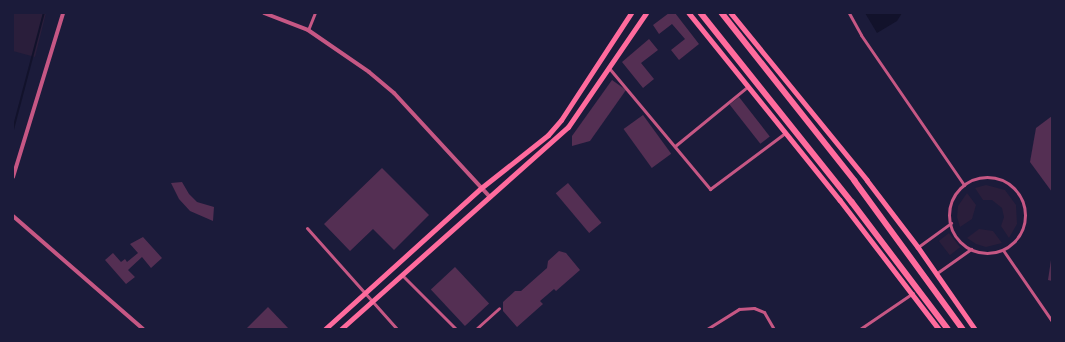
<!DOCTYPE html>
<html>
<head>
<meta charset="utf-8">
<style>
  body { margin:0 }
  #map { position:relative; width:1065px; height:342px; overflow:hidden; background:#1b1b3a; font-family:"Fira Sans",sans-serif }
  div>[style] { position:absolute }
  .green>* { inset:0; background:#2a1e3b; transform-origin:0 0 }
  .water>* { inset:0; background:#12122b }
  .stream>* { height:1.5px; margin:-0.75px; padding:0 0.75px; transform-origin:0.75px; border-radius:0.75px; background:#12122b }
  .building>* { inset:0; background:#542f53; transform-origin:0 0 }
  .minor>* { height:3px; margin:-1.5px; padding:0 1.5px; transform-origin:1.5px; border-radius:1.5px; background:#c65784 }
  .minor>.ring { margin:-1.5px; padding:0; box-sizing:content-box; background:none; border:3px solid #c65784; border-radius:50% }
  .tertiary>* { height:4px; margin:-2px; padding:0 2px; transform-origin:2px; border-radius:2px; background:#c65784 }
  .secondary>* { height:4.5px; margin:-2.25px; padding:0 2.25px; transform-origin:2.25px; border-radius:2.25px; background:#ff6b9d }
  .primary>* { height:5px; margin:-2.5px; padding:0 2.5px; transform-origin:2.5px; border-radius:2.5px; background:#ff6b9d }
  .trunk>* { height:5.5px; margin:-2.75px; padding:0 2.75px; transform-origin:2.75px; border-radius:2.75px; background:#ff6b9d }
  span { translate:-50% -50%; white-space:nowrap; text-align:center; line-height:1.15; -webkit-text-stroke:4px #1b1b3a; paint-order:stroke }
  .frame { position:absolute; inset:0; border:14px solid #1b1b3a; pointer-events:none }
</style>
</head>
<body>
<div id="map">
  <div class="green">
    <i style="clip-path:polygon(13px 13px,46px 13px,35px 57px,13px 51px)"></i>
    <i style="clip-path:polygon(986px 185px,1005px 190px,1016px 205px,1017px 224px,1009px 238px,1001px 226px,1004px 217px,1002px 208px,992px 200px,983px 200px,975px 188px)"></i>
    <i style="clip-path:polygon(967px 193px,976px 205px,972px 219px,960px 227px,957px 217px,958px 206px)"></i>
    <i style="clip-path:polygon(979px 229px,993px 231px,1002px 243px,986px 247px,976px 244px,967px 238px)"></i>
    <i style="left:949px;top:233px;width:18px;height:13px;rotate:52deg"></i>
  </div>
  <div class="water">
    <i style="clip-path:polygon(865px 13px,902px 13px,897px 21px,877px 33px)"></i>
  </div>
  <div class="stream">
    <i style="left:13px;top:130px;width:121px;rotate:-75.2deg"></i>
  </div>
  <div class="building">
    <i style="clip-path:polygon(669px 13px,675px 13px,699px 44px,679px 60px,671px 50px,685px 39px,672px 24px,659px 34px,653px 25px)"></i>
    <i style="clip-path:polygon(649px 39px,658px 50px,641px 63px,654px 79px,643px 88px,622px 62px)"></i>
    <i style="clip-path:polygon(612px 80px,626px 90px,590px 141px,572px 146px,572px 136px)"></i>
    <i style="left:739px;top:97px;width:50px;height:12px;rotate:52deg"></i>
    <i style="left:643px;top:115px;width:48px;height:24px;rotate:54deg"></i>
    <i style="clip-path:polygon(1052px 116px,1052px 192px,1030px 162px,1036px 128px)"></i>
    <i style="clip-path:polygon(382px 168px,429px 215px,394px 250px,373px 229px,350px 251px,324px 224px)"></i>
    <i style="clip-path:polygon(182px 182px,189px 194px,197px 202px,214px 207px,213px 221px,190px 211px,179px 199px,171px 183px)"></i>
    <i style="left:568px;top:183px;width:52px;height:16px;rotate:50deg"></i>
    <i style="clip-path:polygon(143px 237px,162px 258px,151px 268px,142px 257px,128px 270px,135px 277px,126px 284px,105px 260px,113px 253px,121px 262px,125px 259px,127px 262px,138px 253px,130px 244px)"></i>
    <i style="clip-path:polygon(559px 251px,566px 253px,580px 270px,556px 291px,554px 289px,540px 301px,543px 304px,517px 327px,503px 311px,503px 302px,515px 291px,521px 291px,547px 268px,548px 261px)"></i>
    <i style="clip-path:polygon(1051px 260px,1052px 260px,1052px 281px,1048px 280px)"></i>
    <i style="left:455px;top:267px;width:50px;height:33px;rotate:47deg"></i>
    <i style="clip-path:polygon(268px 307px,289px 329px,246px 329px)"></i>
  </div>
  <div class="minor">
    <i style="left:849px;top:13px;width:25px;rotate:61deg"></i>
    <i style="left:861px;top:35px;width:182px;rotate:55.5deg"></i>
    <i style="left:308px;top:30px;width:18px;rotate:-68deg"></i>
    <i style="left:609px;top:68px;width:158px;rotate:50.1deg"></i>
    <i style="left:710px;top:189px;width:94px;rotate:-36.7deg"></i>
    <i style="left:675px;top:146px;width:93px;rotate:-39.3deg"></i>
    <i class="ring" style="left:949px;top:177px;width:73px;height:73px"></i>
    <i style="left:307px;top:228px;width:135px;rotate:48.3deg"></i>
    <i style="left:918px;top:247px;width:41px;rotate:-36deg"></i>
    <i style="left:1003px;top:250px;width:86px;rotate:55.4deg"></i>
    <i style="left:937px;top:273px;width:42px;rotate:-35.2deg"></i>
    <i style="left:402px;top:275px;width:76px;rotate:45deg"></i>
    <i style="left:476px;top:329px;width:31px;rotate:-42deg"></i>
    <i style="left:707px;top:329px;width:38px;rotate:-32deg"></i>
    <i style="left:739px;top:309px;width:15px;rotate:-4deg"></i>
    <i style="left:754px;top:308px;width:11px;rotate:22deg"></i>
    <i style="left:764px;top:312px;width:20px;rotate:60deg"></i>
    <i style="left:860px;top:329px;width:64px;rotate:-34.2deg"></i>
  </div>
  <div class="tertiary">
    <i style="left:264px;top:13px;width:47px;rotate:21.1deg"></i>
    <i style="left:308px;top:30px;width:74px;rotate:34.5deg"></i>
    <i style="left:369px;top:72px;width:33px;rotate:40deg"></i>
    <i style="left:394px;top:93px;width:142px;rotate:47.3deg"></i>
    <i style="left:13px;top:177px;width:171px;rotate:-73deg"></i>
    <i style="left:13px;top:216px;width:172px;rotate:41deg"></i>
  </div>
  <div class="secondary">
    <i style="left:689px;top:13px;width:240px;rotate:51.1deg"></i>
    <i style="left:840px;top:200px;width:163px;rotate:52.5deg"></i>
    <i style="left:731px;top:13px;width:215px;rotate:50.8deg"></i>
    <i style="left:867px;top:180px;width:84px;rotate:52.7deg"></i>
    <i style="left:918px;top:247px;width:100px;rotate:55.2deg"></i>
  </div>
  <div class="primary">
    <i style="left:325px;top:329px;width:210px;rotate:-42.1deg"></i>
    <i style="left:481px;top:188px;width:85px;rotate:-38.3deg"></i>
    <i style="left:548px;top:135px;width:20px;rotate:-49deg"></i>
    <i style="left:561px;top:120px;width:128px;rotate:-56.8deg"></i>
    <i style="left:341px;top:329px;width:304px;rotate:-41.7deg"></i>
    <i style="left:568px;top:127px;width:138px;rotate:-55.6deg"></i>
  </div>
  <div class="trunk">
    <i style="left:701px;top:13px;width:242px;rotate:51.4deg"></i>
    <i style="left:852px;top:202px;width:159px;rotate:52.9deg"></i>
    <i style="left:722px;top:13px;width:214px;rotate:51.6deg"></i>
    <i style="left:855px;top:181px;width:183px;rotate:53.9deg"></i>
  </div>
  <div class="frame"></div>
</div>
</body>
</html>
